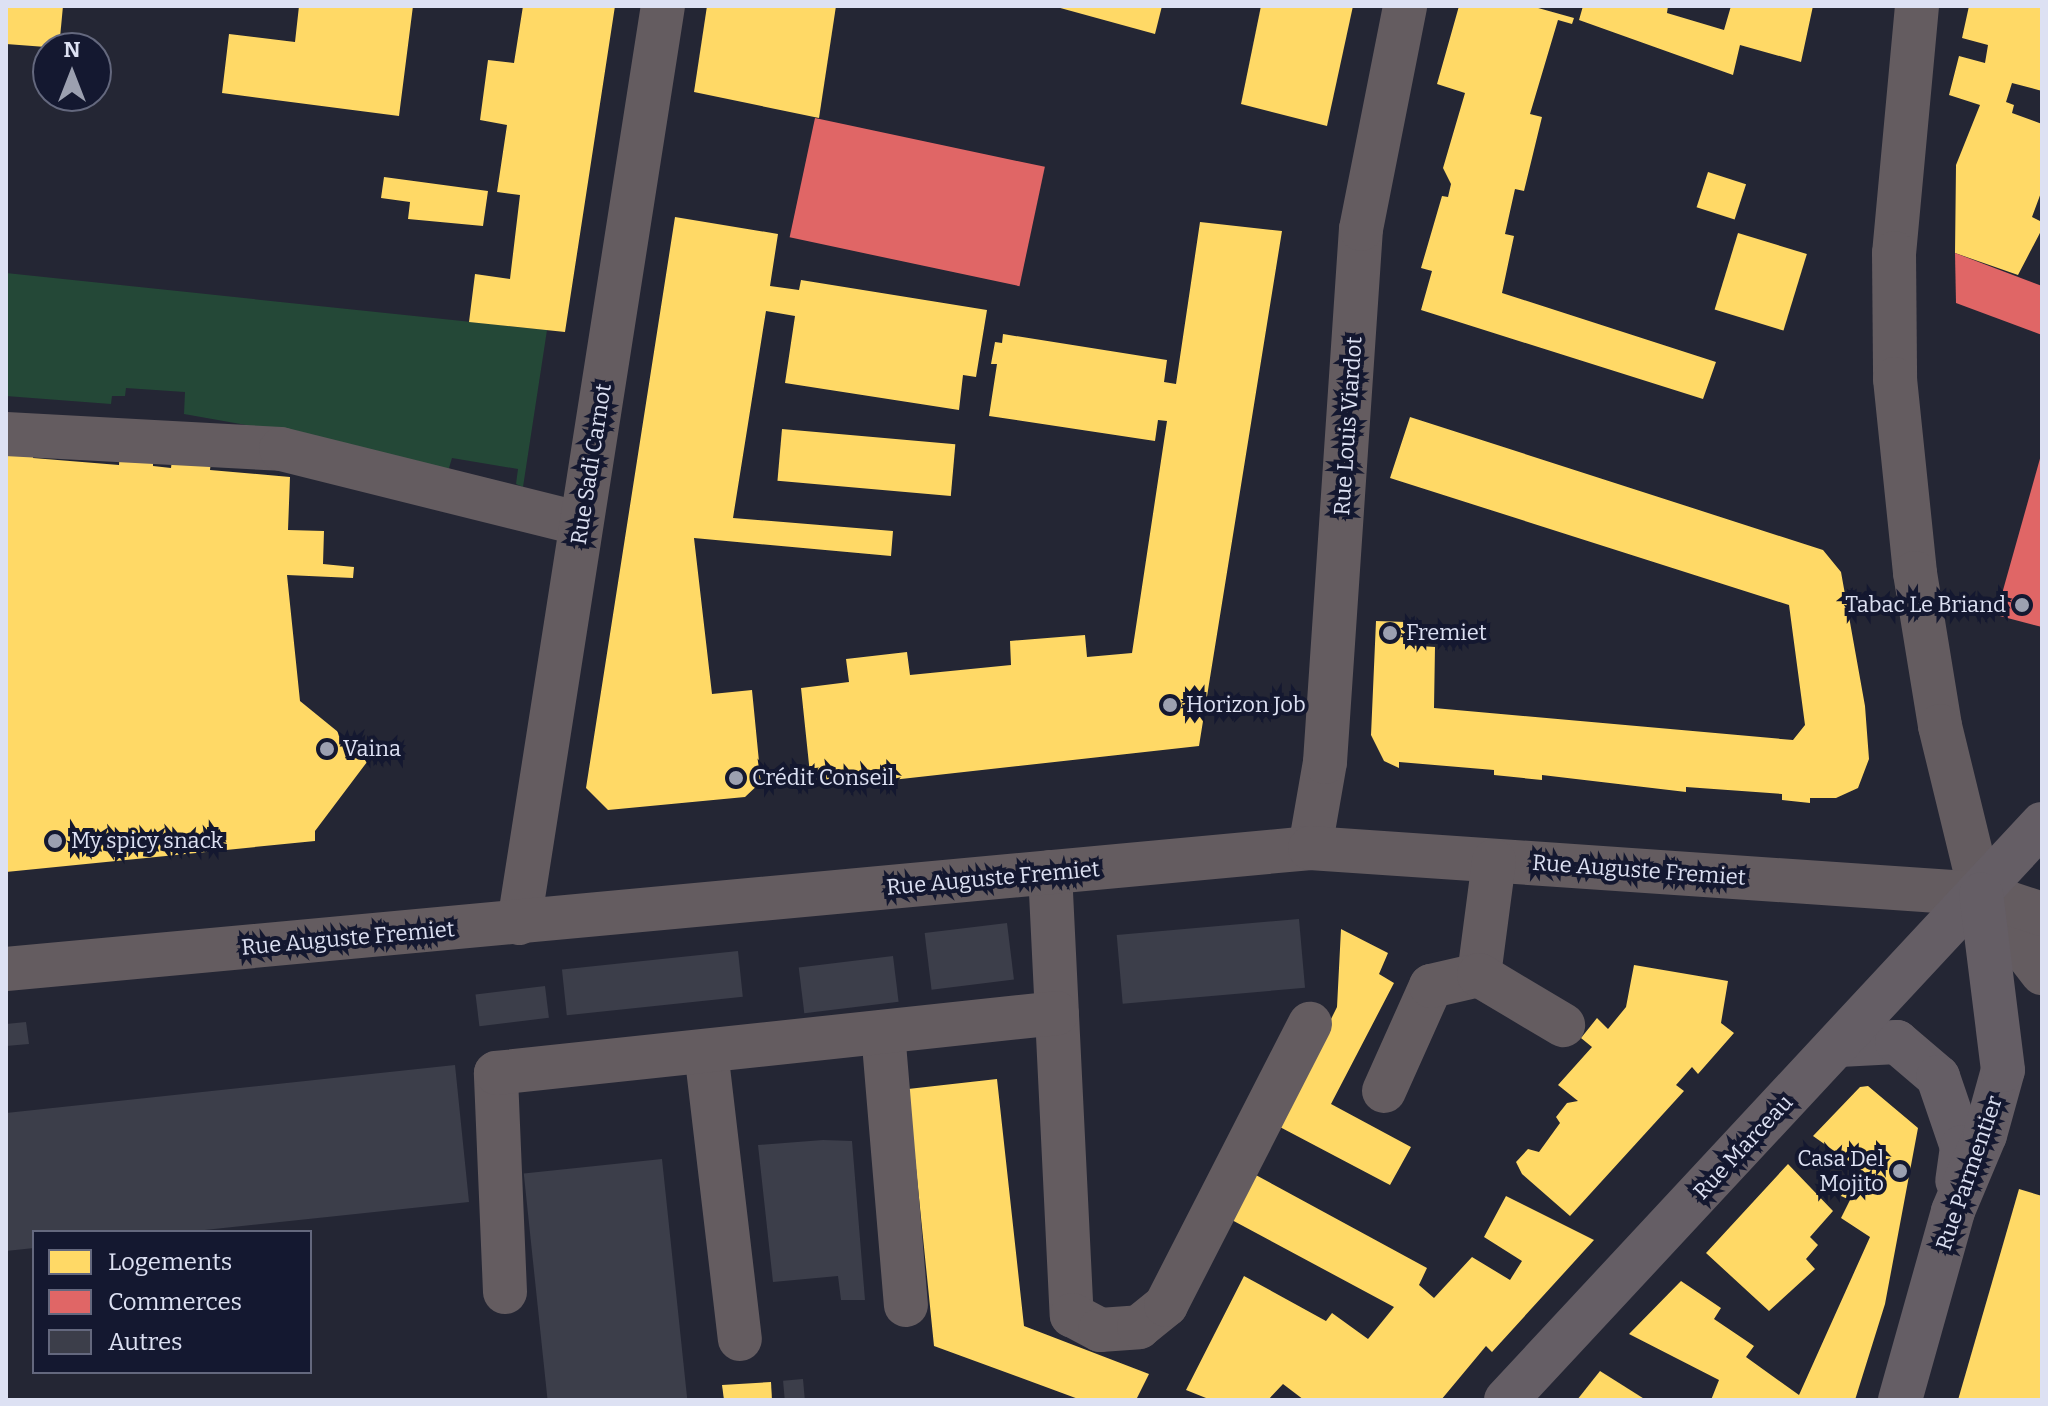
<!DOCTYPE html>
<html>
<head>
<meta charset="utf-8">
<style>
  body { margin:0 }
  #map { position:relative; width:2048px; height:1406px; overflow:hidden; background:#242634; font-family:Bitter,serif }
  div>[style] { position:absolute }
  .green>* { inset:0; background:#244837 }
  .homes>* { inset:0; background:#ffd966; transform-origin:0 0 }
  .shops>* { inset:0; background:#e06666; transform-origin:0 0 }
  .building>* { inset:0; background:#3c3e4a; transform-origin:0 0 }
  .minor>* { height:44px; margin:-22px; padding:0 22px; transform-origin:22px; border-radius:22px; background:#645c60 }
  .major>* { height:44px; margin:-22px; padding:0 22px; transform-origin:22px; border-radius:22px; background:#655e65 }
  .dots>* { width:22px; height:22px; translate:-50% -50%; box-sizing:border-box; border:4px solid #141830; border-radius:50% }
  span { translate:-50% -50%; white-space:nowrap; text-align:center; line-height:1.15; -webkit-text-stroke:8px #141830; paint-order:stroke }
  .street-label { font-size:22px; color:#dde1f3 }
  .poi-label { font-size:22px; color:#dde1f3 }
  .right { translate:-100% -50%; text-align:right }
  .left { translate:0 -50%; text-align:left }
  .frame { position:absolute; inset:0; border:8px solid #dde1f3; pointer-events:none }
  .legend { position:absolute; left:32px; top:1230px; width:280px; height:144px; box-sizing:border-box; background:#141830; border:2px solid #64687e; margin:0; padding:10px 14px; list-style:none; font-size:24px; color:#dde1f3 }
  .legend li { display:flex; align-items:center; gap:16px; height:40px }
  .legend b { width:40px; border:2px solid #64687e }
  .north { position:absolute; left:32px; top:32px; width:80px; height:80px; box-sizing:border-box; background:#141830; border:2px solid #64687e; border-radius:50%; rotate:0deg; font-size:22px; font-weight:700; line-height:32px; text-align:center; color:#dde1f3 }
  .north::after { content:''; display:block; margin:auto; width:28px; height:36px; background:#9ca0b0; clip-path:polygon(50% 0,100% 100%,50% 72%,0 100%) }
</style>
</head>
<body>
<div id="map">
  <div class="green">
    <i style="clip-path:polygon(6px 273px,547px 330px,523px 487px,516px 484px,518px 469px,452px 458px,446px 478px,274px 430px,184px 414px,185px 392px,126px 388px,125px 396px,112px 396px,111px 404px,6px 396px)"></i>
  </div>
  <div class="homes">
    <i style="clip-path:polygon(6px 6px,63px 6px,59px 48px,6px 44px)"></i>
    <i style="clip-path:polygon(299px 6px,413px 6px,399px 116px,222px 93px,229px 34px,295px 42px)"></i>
    <i style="clip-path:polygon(523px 6px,615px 6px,565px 332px,469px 322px,475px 274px,510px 279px,520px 195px,497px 192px,507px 125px,480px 120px,488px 60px,514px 63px)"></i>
    <i style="clip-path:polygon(707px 6px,836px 6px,819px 118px,694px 92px)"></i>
    <i style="clip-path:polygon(1053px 6px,1162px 6px,1155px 34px)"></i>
    <i style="clip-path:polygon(1261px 6px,1353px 6px,1327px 126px,1241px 104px)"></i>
    <i style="clip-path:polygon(1459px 6px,1531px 6px,1574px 18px,1572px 24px,1558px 20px,1530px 114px,1542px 117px,1524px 191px,1515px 189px,1505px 234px,1514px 236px,1502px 293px,1716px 362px,1703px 399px,1421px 310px,1432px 271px,1421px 268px,1442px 196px,1448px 197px,1451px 184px,1443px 168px,1465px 93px,1437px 84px)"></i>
    <i style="clip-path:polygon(1583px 6px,1668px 6px,1667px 13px,1724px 30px,1731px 6px,1813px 6px,1801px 62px,1740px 45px,1733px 75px,1579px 20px)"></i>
    <i style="clip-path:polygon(1969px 6px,2042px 6px,2042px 91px,2012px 83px,2006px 102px,2014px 105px,2012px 113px,2042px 124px,2042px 190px,2032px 217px,2042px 222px,2042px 229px,2018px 275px,1955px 253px,1956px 165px,1980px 105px,1949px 95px,1959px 56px,1985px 63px,1988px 45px,1962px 38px)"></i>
    <i style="left:1708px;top:172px;width:40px;height:37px;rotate:18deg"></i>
    <i style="clip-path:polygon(384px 177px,488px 191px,483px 226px,408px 219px,410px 202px,381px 198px)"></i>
    <i style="clip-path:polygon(675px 217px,778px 234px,770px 286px,799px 290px,801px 280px,987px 310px,976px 377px,963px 375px,959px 410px,785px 383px,795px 316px,766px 311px,733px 518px,893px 531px,891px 556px,694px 538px,712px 694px,752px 690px,761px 782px,745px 797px,608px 810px,586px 788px)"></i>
    <i style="clip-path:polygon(1200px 222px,1282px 231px,1199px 746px,829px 787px,818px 783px,810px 774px,801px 688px,849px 682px,846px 659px,907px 652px,910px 675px,1011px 665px,1010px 641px,1085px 635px,1087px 657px,1132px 653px,1167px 421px,1158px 420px,1155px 441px,989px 416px,997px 364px,991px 364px,995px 342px,1002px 343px,1003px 334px,1167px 360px,1164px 382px,1176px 384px)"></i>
    <i style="left:1738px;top:233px;width:72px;height:80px;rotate:17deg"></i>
    <i style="clip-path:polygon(1410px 417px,1823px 550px,1841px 572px,1865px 706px,1869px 759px,1858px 788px,1836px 798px,1810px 798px,1810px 803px,1782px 800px,1782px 794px,1686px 787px,1686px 792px,1542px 775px,1542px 780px,1494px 775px,1494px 770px,1399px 762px,1399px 768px,1384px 761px,1371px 735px,1376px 621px,1406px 622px,1405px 645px,1435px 647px,1434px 708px,1793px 740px,1805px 725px,1789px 605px,1390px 478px)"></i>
    <i style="left:782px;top:429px;width:174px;height:52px;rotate:5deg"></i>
    <i style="clip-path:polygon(6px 447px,34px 448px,33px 458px,119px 465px,120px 448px,153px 451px,153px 466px,171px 468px,172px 459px,211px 461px,210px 470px,290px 477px,288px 530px,324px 531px,323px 564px,354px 567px,353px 578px,287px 575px,300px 701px,370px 758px,315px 831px,315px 841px,6px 872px)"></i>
    <i style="clip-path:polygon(1341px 929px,1388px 953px,1379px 974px,1394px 983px,1331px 1104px,1411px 1147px,1390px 1185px,1278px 1126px,1337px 1007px)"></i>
    <i style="clip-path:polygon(1634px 965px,1728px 981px,1721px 1023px,1734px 1033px,1698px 1074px,1692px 1067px,1676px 1085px,1684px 1091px,1570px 1216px,1522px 1174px,1516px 1162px,1528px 1149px,1539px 1152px,1560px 1123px,1556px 1117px,1567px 1103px,1578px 1101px,1558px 1085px,1592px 1047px,1581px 1038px,1597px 1018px,1608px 1029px,1626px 1007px)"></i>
    <i style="clip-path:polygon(997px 1079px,1024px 1326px,1149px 1374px,1136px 1400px,1081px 1400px,934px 1346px,908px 1089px)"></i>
    <i style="clip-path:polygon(1868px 1086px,1918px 1128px,1885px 1304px,1855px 1400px,1711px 1400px,1719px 1380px,1629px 1334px,1681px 1281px,1721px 1308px,1714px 1319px,1754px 1346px,1746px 1357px,1799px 1395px,1870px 1237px,1841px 1218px,1850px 1200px,1841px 1196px,1849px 1178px,1859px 1184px,1864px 1172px,1813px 1136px,1860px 1087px)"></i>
    <i style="clip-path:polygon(1788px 1164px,1833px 1211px,1810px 1237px,1818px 1245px,1806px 1259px,1815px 1269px,1769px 1311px,1706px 1253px)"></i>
    <i style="clip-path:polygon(1254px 1174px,1427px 1268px,1419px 1285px,1434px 1298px,1472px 1257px,1510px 1280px,1522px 1261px,1484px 1237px,1506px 1196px,1594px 1240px,1492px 1352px,1486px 1346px,1441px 1400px,1304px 1400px,1283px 1384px,1268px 1400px,1211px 1400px,1186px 1390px,1244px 1276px,1326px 1321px,1332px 1313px,1368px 1339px,1394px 1307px,1230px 1219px)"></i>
    <i style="clip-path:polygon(2019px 1189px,2042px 1196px,2042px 1400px,1958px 1400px)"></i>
    <i style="clip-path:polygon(1600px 1371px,1646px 1400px,1577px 1400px)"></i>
    <i style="clip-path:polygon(771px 1382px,772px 1400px,724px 1400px,722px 1385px)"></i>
  </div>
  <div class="shops">
    <i style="left:815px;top:118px;width:235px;height:122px;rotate:12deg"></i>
    <i style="clip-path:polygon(1955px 253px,2042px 286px,2042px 335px,1956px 303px)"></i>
    <i style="clip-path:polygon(2041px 455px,2042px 455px,2042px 627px,1996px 615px)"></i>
  </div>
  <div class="building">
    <i style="left:1299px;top:919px;width:69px;height:183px;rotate:85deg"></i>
    <i style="left:1007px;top:923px;width:57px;height:83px;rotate:83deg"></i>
    <i style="left:738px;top:951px;width:46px;height:177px;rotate:84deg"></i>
    <i style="left:893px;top:956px;width:46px;height:95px;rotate:83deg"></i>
    <i style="left:545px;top:986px;width:32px;height:70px;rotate:83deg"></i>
    <i style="clip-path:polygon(26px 1022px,29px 1044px,6px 1046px,6px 1024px)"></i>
    <i style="clip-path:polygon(455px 1065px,469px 1202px,186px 1232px,34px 1232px,34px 1248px,6px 1251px,6px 1113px)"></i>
    <i style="clip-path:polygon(823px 1140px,852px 1141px,865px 1300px,841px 1300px,838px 1276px,773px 1282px,758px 1145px)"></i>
    <i style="left:662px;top:1159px;width:242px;height:139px;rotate:84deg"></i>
    <i style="left:803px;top:1379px;width:21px;height:20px;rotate:85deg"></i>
  </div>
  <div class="minor">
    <i style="left:1917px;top:6px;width:248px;rotate:95.3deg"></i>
    <i style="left:1894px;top:253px;width:126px;rotate:89.5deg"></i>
    <i style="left:1895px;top:379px;width:195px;rotate:84.1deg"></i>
    <i style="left:1915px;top:573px;width:155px;rotate:80.7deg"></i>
    <i style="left:1940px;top:726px;width:173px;rotate:76.3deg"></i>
    <i style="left:1981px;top:894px;width:100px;rotate:52.3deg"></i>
    <i style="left:6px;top:434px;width:275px;rotate:3.1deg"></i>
    <i style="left:281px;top:449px;width:309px;rotate:14deg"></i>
    <i style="left:1310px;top:848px;width:87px;rotate:-80.1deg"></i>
    <i style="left:1325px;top:762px;width:534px;rotate:-86.14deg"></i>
    <i style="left:1361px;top:229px;width:227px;rotate:-78.8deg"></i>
    <i style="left:1050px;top:872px;width:444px;rotate:87.2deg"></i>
    <i style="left:1072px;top:1315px;width:32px;rotate:28deg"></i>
    <i style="left:1100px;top:1330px;width:39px;rotate:-4deg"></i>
    <i style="left:1139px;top:1327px;width:35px;rotate:-39deg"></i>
    <i style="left:1166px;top:1305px;width:316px;rotate:-62.9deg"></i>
    <i style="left:519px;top:923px;width:928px;rotate:-81.08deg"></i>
    <i style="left:6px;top:969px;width:1310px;rotate:-5.3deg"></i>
    <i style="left:1310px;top:848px;width:673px;rotate:3.92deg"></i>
    <i style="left:1981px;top:894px;width:64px;rotate:18.2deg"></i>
    <i style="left:1479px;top:975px;width:115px;rotate:-82.5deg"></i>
    <i style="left:883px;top:1032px;width:274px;rotate:85.2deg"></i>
    <i style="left:706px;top:1051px;width:290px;rotate:83.3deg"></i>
    <i style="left:1384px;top:1091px;width:115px;rotate:-65.9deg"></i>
    <i style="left:1431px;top:986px;width:49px;rotate:-12.9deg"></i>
    <i style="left:1479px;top:975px;width:98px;rotate:30.8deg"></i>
    <i style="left:505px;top:1292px;width:219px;rotate:-92.4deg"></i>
    <i style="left:496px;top:1073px;width:564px;rotate:-6.1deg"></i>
  </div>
  <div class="major">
    <i style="left:1839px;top:1045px;width:58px;rotate:-3deg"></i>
    <i style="left:1897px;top:1042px;width:54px;rotate:40.5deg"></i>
    <i style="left:1938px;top:1077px;width:74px;rotate:71.1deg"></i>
    <i style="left:1962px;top:1147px;width:34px;rotate:98deg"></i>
    <i style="left:1506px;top:1400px;width:787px;rotate:-47.06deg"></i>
    <i style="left:1900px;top:1400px;width:196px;rotate:-74.3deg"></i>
    <i style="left:1953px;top:1211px;width:82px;rotate:-67.2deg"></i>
    <i style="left:1985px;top:1135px;width:67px;rotate:-74.5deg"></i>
    <i style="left:2003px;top:1070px;width:177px;rotate:-97.1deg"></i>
  </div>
  <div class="dots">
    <i style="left:2022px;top:605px;background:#9ca0b0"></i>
    <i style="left:1390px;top:633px;background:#9ca0b0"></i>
    <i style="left:1170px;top:705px;background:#9ca0b0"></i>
    <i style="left:327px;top:749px;background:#9ca0b0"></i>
    <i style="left:736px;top:778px;background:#9ca0b0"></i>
    <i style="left:55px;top:841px;background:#9ca0b0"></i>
    <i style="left:1900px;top:1171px;background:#9ca0b0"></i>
  </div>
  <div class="street-label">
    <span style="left:1348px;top:426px;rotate:-86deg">Rue Louis Viardot</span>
    <span style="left:591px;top:464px;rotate:-81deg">Rue Sadi Carnot</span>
    <span style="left:1639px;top:870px;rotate:4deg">Rue Auguste Fremiet</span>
    <span style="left:993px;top:878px;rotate:-5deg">Rue Auguste Fremiet</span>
    <span style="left:348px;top:938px;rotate:-5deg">Rue Auguste Fremiet</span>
    <span style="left:1743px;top:1147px;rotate:-47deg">Rue Marceau</span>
    <span style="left:1969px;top:1173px;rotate:-71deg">Rue Parmentier</span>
  </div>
  <div class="poi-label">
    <span class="right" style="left:2006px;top:605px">Tabac Le Briand</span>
    <span class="left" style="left:1406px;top:633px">Fremiet</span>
    <span class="left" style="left:1186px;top:705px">Horizon Job</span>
    <span class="left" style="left:343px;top:749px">Vaina</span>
    <span class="left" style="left:752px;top:778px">Crédit Conseil</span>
    <span class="left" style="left:71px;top:841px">My spicy snack</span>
    <span class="right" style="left:1884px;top:1171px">Casa Del<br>Mojito</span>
  </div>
  <div class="frame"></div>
  <ul class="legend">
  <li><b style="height:22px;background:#ffd966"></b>Logements</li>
  <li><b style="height:22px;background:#e06666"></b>Commerces</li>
  <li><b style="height:22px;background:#3c3e4a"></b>Autres</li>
  </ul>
  <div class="north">N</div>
</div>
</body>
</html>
